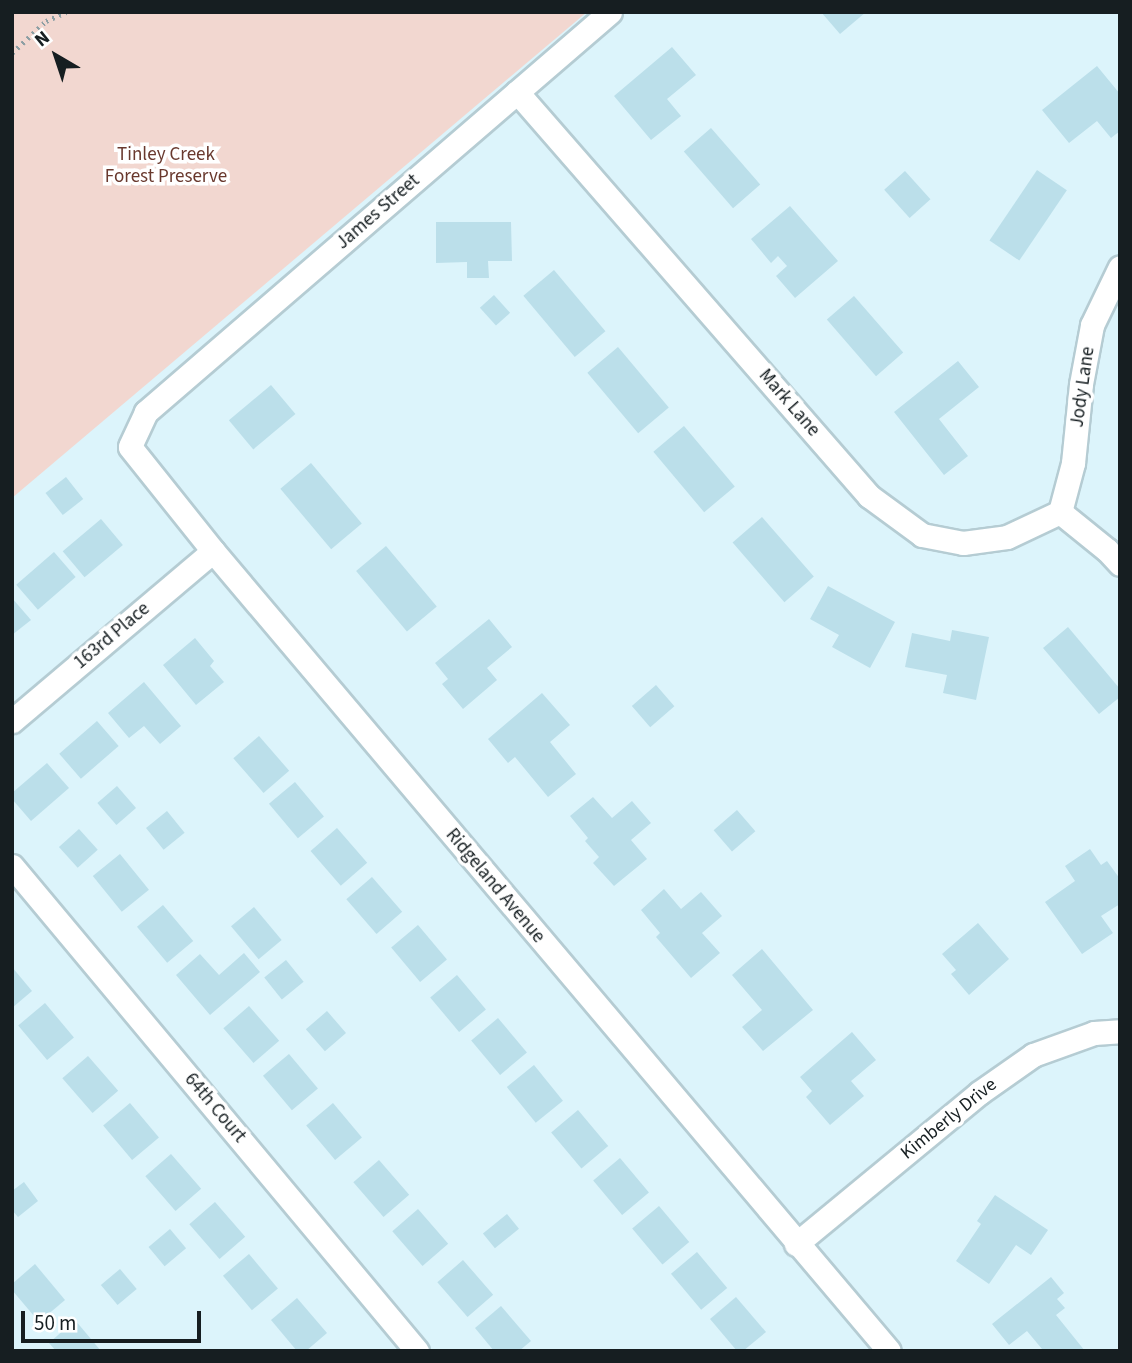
<!DOCTYPE html>
<html>
<head>
<meta charset="utf-8">
<style>
  body { margin:0 }
  #map { position:relative; width:1132px; height:1363px; overflow:hidden; background:#dcf4fb; font-family:"Source Sans 3",sans-serif }
  div>[style] { position:absolute }
  .green>* { inset:0; background:#f2d7d0 }
  .building>* { inset:0; background:#bbdfea; transform-origin:0 0 }
  .path>* { height:4.5px; margin-top:-2.25px; transform-origin:0; background:repeating-linear-gradient(90deg,#8d9fa4 0 2px,transparent 0 7px) }
  .roads { filter:drop-shadow(2px 0 #b5ccd3) drop-shadow(-2px 0 #b5ccd3) drop-shadow(0 2px #b5ccd3) drop-shadow(0 -2px #b5ccd3) }
  .minor>* { height:23px; margin:-11.5px; padding:0 11.5px; transform-origin:11.5px; border-radius:11.5px; background:#fff }
  span { translate:-50% -50%; white-space:nowrap; text-align:center; line-height:1.15; -webkit-text-stroke:7px #fff; paint-order:stroke }
  .park-label { font-size:19px; color:#69392e }
  .street-label { font-size:19px; color:#161e21 }
  .frame { position:absolute; inset:0; border:14px solid #161e21; pointer-events:none }
  .north { position:absolute; left:21px; top:21px; width:70px; height:70px; -webkit-text-stroke:5px #fff; paint-order:stroke; rotate:321deg; font-size:19px; font-weight:700; line-height:28px; text-align:center; color:#161e21 }
  .north::after { content:''; display:block; margin:auto; width:24px; height:32px; background:#161e21; clip-path:polygon(50% 0,100% 100%,50% 72%,0 100%) }
  .scale { position:absolute; left:21px; top:1311px; width:180px; height:32px; box-sizing:border-box; border:4px solid #161e21; border-top:0; padding-left:9px; font-size:21px; line-height:24px; white-space:nowrap; color:#161e21; -webkit-text-stroke:5px #fff; paint-order:stroke }
</style>
</head>
<body>
<div id="map">
  <div class="green">
    <i style="clip-path:polygon(12px 12px,587px 12px,12px 498px)"></i>
  </div>
  <div class="building">
    <i style="clip-path:polygon(821px 12px,866px 12px,840px 34px)"></i>
    <i style="clip-path:polygon(672px 47px,696px 75px,667px 99px,681px 116px,651px 140px,614px 96px)"></i>
    <i style="clip-path:polygon(1097px 66px,1120px 94px,1120px 131px,1111px 138px,1097px 121px,1069px 143px,1042px 110px)"></i>
    <i style="left:711px;top:128px;width:75px;height:36px;rotate:49deg"></i>
    <i style="left:1037px;top:170px;width:36px;height:85px;rotate:34deg"></i>
    <i style="left:905px;top:171px;width:38px;height:28px;rotate:48deg"></i>
    <i style="clip-path:polygon(790px 206px,838px 261px,795px 298px,776px 276px,787px 266px,778px 256px,771px 263px,751px 239px)"></i>
    <i style="clip-path:polygon(436px 222px,511px 222px,512px 261px,488px 261px,489px 278px,467px 278px,467px 262px,436px 263px)"></i>
    <i style="left:554px;top:270px;width:80px;height:40px;rotate:50deg"></i>
    <i style="left:494px;top:295px;width:24px;height:19px;rotate:48deg"></i>
    <i style="left:854px;top:296px;width:75px;height:36px;rotate:49deg"></i>
    <i style="left:618px;top:347px;width:79px;height:40px;rotate:50deg"></i>
    <i style="clip-path:polygon(958px 361px,979px 387px,939px 419px,968px 456px,944px 475px,894px 412px)"></i>
    <i style="left:271px;top:385px;width:38px;height:55px;rotate:50deg"></i>
    <i style="left:684px;top:426px;width:79px;height:40px;rotate:50deg"></i>
    <i style="left:311px;top:463px;width:79px;height:40px;rotate:50deg"></i>
    <i style="left:66px;top:477px;width:28px;height:26px;rotate:52deg"></i>
    <i style="left:762px;top:517px;width:79px;height:39px;rotate:49deg"></i>
    <i style="left:101px;top:519px;width:34px;height:50px;rotate:50deg"></i>
    <i style="left:386px;top:546px;width:79px;height:39px;rotate:50deg"></i>
    <i style="left:54px;top:552px;width:33px;height:50px;rotate:49deg"></i>
    <i style="clip-path:polygon(828px 586px,895px 622px,870px 668px,832px 647px,839px 635px,810px 619px)"></i>
    <i style="clip-path:polygon(12px 598px,31px 620px,12px 635px)"></i>
    <i style="clip-path:polygon(489px 619px,512px 647px,487px 668px,497px 680px,463px 709px,442px 684px,448px 679px,435px 663px)"></i>
    <i style="clip-path:polygon(1068px 627px,1120px 689px,1120px 697px,1099px 714px,1043px 648px)"></i>
    <i style="clip-path:polygon(952px 630px,989px 637px,976px 700px,943px 693px,947px 675px,905px 667px,912px 633px,950px 641px)"></i>
    <i style="clip-path:polygon(195px 638px,214px 661px,210px 666px,224px 682px,196px 705px,163px 665px)"></i>
    <i style="clip-path:polygon(144px 682px,181px 726px,160px 744px,144px 726px,129px 738px,108px 713px)"></i>
    <i style="left:656px;top:685px;width:28px;height:32px;rotate:49deg"></i>
    <i style="clip-path:polygon(542px 693px,570px 725px,550px 742px,576px 774px,548px 797px,515px 757px,508px 763px,488px 739px)"></i>
    <i style="left:97px;top:721px;width:33px;height:50px;rotate:49deg"></i>
    <i style="left:259px;top:736px;width:46px;height:34px;rotate:49deg"></i>
    <i style="clip-path:polygon(47px 763px,69px 788px,31px 821px,12px 799px,12px 793px)"></i>
    <i style="left:295px;top:782px;width:45px;height:34px;rotate:50deg"></i>
    <i style="left:117px;top:786px;width:29px;height:26px;rotate:49deg"></i>
    <i style="clip-path:polygon(593px 797px,612px 818px,632px 801px,651px 823px,631px 840px,647px 859px,614px 886px,593px 863px,599px 857px,585px 841px,588px 838px,570px 816px)"></i>
    <i style="left:737px;top:810px;width:28px;height:31px;rotate:49deg"></i>
    <i style="left:167px;top:811px;width:28px;height:27px;rotate:51deg"></i>
    <i style="left:337px;top:828px;width:46px;height:35px;rotate:49deg"></i>
    <i style="left:79px;top:829px;width:28px;height:27px;rotate:48deg"></i>
    <i style="clip-path:polygon(1090px 849px,1101px 865px,1107px 861px,1120px 879px,1120px 904px,1101px 916px,1113px 933px,1082px 954px,1045px 902px,1075px 881px,1065px 866px)"></i>
    <i style="left:120px;top:854px;width:46px;height:35px;rotate:51deg"></i>
    <i style="left:372px;top:877px;width:46px;height:34px;rotate:49deg"></i>
    <i style="clip-path:polygon(664px 889px,681px 909px,701px 892px,722px 916px,702px 933px,720px 953px,691px 978px,656px 937px,660px 933px,641px 910px)"></i>
    <i style="left:163px;top:905px;width:47px;height:34px;rotate:50deg"></i>
    <i style="left:254px;top:907px;width:43px;height:30px;rotate:50deg"></i>
    <i style="clip-path:polygon(978px 923px,1009px 959px,969px 995px,951px 974px,956px 970px,942px 954px)"></i>
    <i style="left:418px;top:925px;width:45px;height:35px;rotate:50deg"></i>
    <i style="clip-path:polygon(762px 949px,813px 1010px,763px 1051px,742px 1027px,762px 1010px,732px 975px)"></i>
    <i style="clip-path:polygon(244px 953px,260px 972px,210px 1015px,176px 975px,200px 954px,219px 975px)"></i>
    <i style="left:286px;top:960px;width:28px;height:28px;rotate:51deg"></i>
    <i style="clip-path:polygon(12px 967px,32px 991px,12px 1008px)"></i>
    <i style="left:457px;top:975px;width:45px;height:35px;rotate:50deg"></i>
    <i style="left:45px;top:1003px;width:45px;height:35px;rotate:50deg"></i>
    <i style="left:249px;top:1006px;width:46px;height:34px;rotate:49deg"></i>
    <i style="left:327px;top:1011px;width:29px;height:28px;rotate:49deg"></i>
    <i style="left:498px;top:1018px;width:45px;height:35px;rotate:50deg"></i>
    <i style="clip-path:polygon(852px 1032px,876px 1060px,851px 1081px,864px 1096px,830px 1125px,806px 1097px,812px 1091px,800px 1077px)"></i>
    <i style="left:289px;top:1054px;width:45px;height:34px;rotate:50deg"></i>
    <i style="left:88px;top:1056px;width:46px;height:34px;rotate:49deg"></i>
    <i style="left:534px;top:1065px;width:46px;height:35px;rotate:51deg"></i>
    <i style="left:130px;top:1103px;width:45px;height:35px;rotate:50deg"></i>
    <i style="left:333px;top:1103px;width:45px;height:35px;rotate:50deg"></i>
    <i style="left:578px;top:1110px;width:47px;height:35px;rotate:50deg"></i>
    <i style="left:171px;top:1154px;width:46px;height:34px;rotate:49deg"></i>
    <i style="left:620px;top:1158px;width:45px;height:35px;rotate:50deg"></i>
    <i style="left:379px;top:1160px;width:46px;height:34px;rotate:49deg"></i>
    <i style="clip-path:polygon(24px 1182px,38px 1201px,18px 1217px,12px 1210px,12px 1191px)"></i>
    <i style="clip-path:polygon(995px 1195px,1048px 1230px,1031px 1255px,1016px 1245px,989px 1284px,956px 1261px,981px 1224px,977px 1221px)"></i>
    <i style="left:215px;top:1202px;width:46px;height:34px;rotate:49deg"></i>
    <i style="left:659px;top:1206px;width:47px;height:35px;rotate:50deg"></i>
    <i style="left:418px;top:1209px;width:46px;height:34px;rotate:49deg"></i>
    <i style="left:507px;top:1214px;width:19px;height:31px;rotate:51deg"></i>
    <i style="left:170px;top:1229px;width:25px;height:28px;rotate:50deg"></i>
    <i style="left:697px;top:1252px;width:47px;height:34px;rotate:50deg"></i>
    <i style="left:249px;top:1254px;width:45px;height:34px;rotate:50deg"></i>
    <i style="left:463px;top:1260px;width:46px;height:34px;rotate:49deg"></i>
    <i style="clip-path:polygon(35px 1264px,65px 1300px,39px 1322px,12px 1290px,12px 1284px)"></i>
    <i style="left:120px;top:1269px;width:26px;height:25px;rotate:50deg"></i>
    <i style="clip-path:polygon(1051px 1277px,1064px 1293px,1057px 1299px,1065px 1308px,1056px 1315px,1085px 1351px,1040px 1351px,1042px 1349px,1027px 1331px,1009px 1345px,992px 1324px)"></i>
    <i style="clip-path:polygon(736px 1297px,766px 1332px,743px 1351px,737px 1351px,710px 1319px)"></i>
    <i style="clip-path:polygon(297px 1298px,327px 1333px,306px 1351px,297px 1351px,271px 1320px)"></i>
    <i style="clip-path:polygon(501px 1306px,531px 1341px,519px 1351px,494px 1351px,475px 1328px)"></i>
    <i style="clip-path:polygon(75px 1320px,101px 1351px,56px 1351px,49px 1343px)"></i>
  </div>
  <div class="path">
    <i style="left:12px;top:53px;width:47px;rotate:-43.3deg"></i>
    <i style="left:46px;top:21px;width:22px;rotate:-24deg"></i>
  </div>
  <div class="roads">
    <div class="minor">
      <i style="left:610px;top:12px;width:613px;rotate:139.24deg"></i>
      <i style="left:146px;top:412px;width:38px;rotate:115deg"></i>
      <i style="left:130px;top:447px;width:133px;rotate:51.4deg"></i>
      <i style="left:213px;top:551px;width:1047px;rotate:49.8deg"></i>
      <i style="left:517px;top:92px;width:536px;rotate:48.93deg"></i>
      <i style="left:869px;top:496px;width:66px;rotate:36.3deg"></i>
      <i style="left:922px;top:535px;width:42px;rotate:11deg"></i>
      <i style="left:963px;top:543px;width:44px;rotate:-7.8deg"></i>
      <i style="left:1007px;top:537px;width:59px;rotate:-25.3deg"></i>
      <i style="left:1060px;top:512px;width:60px;rotate:39deg"></i>
      <i style="left:1107px;top:550px;width:19px;rotate:47deg"></i>
      <i style="left:1060px;top:512px;width:51px;rotate:-75.1deg"></i>
      <i style="left:1073px;top:463px;width:79px;rotate:-84.2deg"></i>
      <i style="left:1081px;top:384px;width:60px;rotate:-79.4deg"></i>
      <i style="left:1092px;top:325px;width:64px;rotate:-64.2deg"></i>
      <i style="left:12px;top:721px;width:263px;rotate:-40.2deg"></i>
      <i style="left:12px;top:866px;width:632px;rotate:50.14deg"></i>
      <i style="left:796px;top:1244px;width:237px;rotate:-39.5deg"></i>
      <i style="left:979px;top:1093px;width:66px;rotate:-35.1deg"></i>
      <i style="left:1033px;top:1055px;width:65px;rotate:-19.8deg"></i>
      <i style="left:1094px;top:1033px;width:26px;rotate:-4deg"></i>
    </div>
  </div>
  <div class="park-label">
    <span style="left:166px;top:166px">Tinley Creek<br>Forest Preserve</span>
  </div>
  <div class="street-label">
    <span style="left:378px;top:212px;rotate:-41deg">James Street</span>
    <span style="left:1083px;top:387px;rotate:-82deg">Jody Lane</span>
    <span style="left:789px;top:403px;rotate:49deg">Mark Lane</span>
    <span style="left:112px;top:636px;rotate:-40deg">163rd Place</span>
    <span style="left:495px;top:886px;rotate:50deg">Ridgeland Avenue</span>
    <span style="left:215px;top:1108px;rotate:50deg">64th Court</span>
    <span style="left:949px;top:1119px;rotate:-39deg">Kimberly Drive</span>
  </div>
  <div class="frame"></div>
  <div class="north">N</div>
  <div class="scale">50 m</div>
</div>
</body>
</html>
